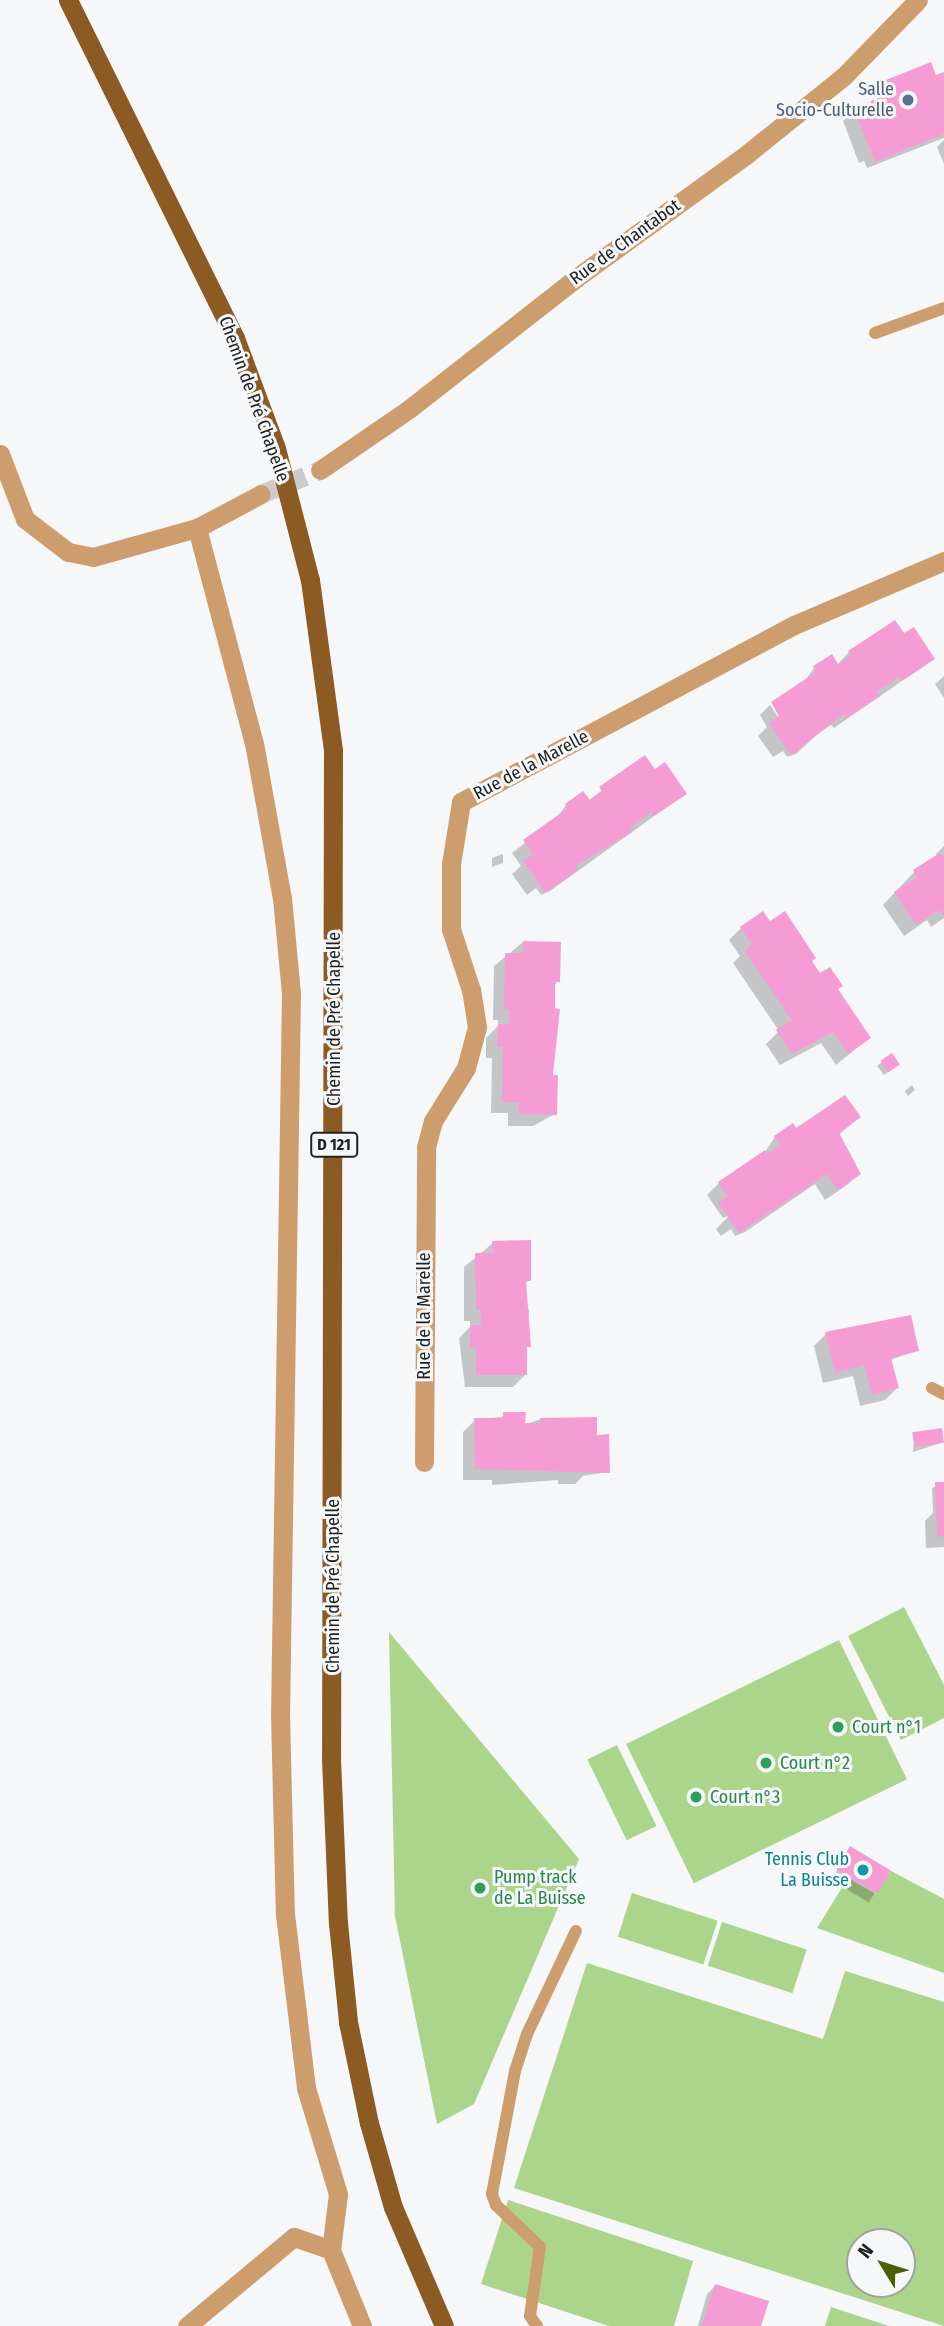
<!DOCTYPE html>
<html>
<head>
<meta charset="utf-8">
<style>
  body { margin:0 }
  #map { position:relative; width:944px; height:2326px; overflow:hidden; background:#f5f7f9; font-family:"Fira Sans Condensed",sans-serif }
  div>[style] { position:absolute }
  .green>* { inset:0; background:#acd58c; transform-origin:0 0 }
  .shadow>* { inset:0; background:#0003; transform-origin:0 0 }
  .building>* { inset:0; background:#f59cd5; transform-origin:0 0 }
  .minor-tunnel>* { height:19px; margin-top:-9.5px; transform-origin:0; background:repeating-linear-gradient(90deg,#caccce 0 19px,transparent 0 29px) }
  .service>* { height:12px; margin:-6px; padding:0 6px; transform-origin:6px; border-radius:6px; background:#cd9d6e }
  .minor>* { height:19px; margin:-9.5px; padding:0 9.5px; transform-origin:9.5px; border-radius:9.5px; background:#cd9d6e }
  .primary>* { height:19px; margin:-9.5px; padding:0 9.5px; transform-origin:9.5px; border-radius:9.5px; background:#8c5a23 }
  .dots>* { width:19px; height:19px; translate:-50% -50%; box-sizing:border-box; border:4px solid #f5f7f9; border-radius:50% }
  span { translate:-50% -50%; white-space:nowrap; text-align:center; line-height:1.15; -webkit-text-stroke:6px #f5f7f9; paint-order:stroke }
  .shield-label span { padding:2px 5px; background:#f5f7f9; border:2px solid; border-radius:5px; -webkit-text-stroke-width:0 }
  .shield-label { font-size:16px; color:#202122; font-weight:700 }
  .service-label { font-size:18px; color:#4e5e75 }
  .right { translate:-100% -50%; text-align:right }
  .street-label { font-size:18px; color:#202122 }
  .leisure-label { font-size:18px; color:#27864d }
  .left { translate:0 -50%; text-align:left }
  .culture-label { font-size:18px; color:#0d838f }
  .north { position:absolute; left:846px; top:2228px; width:70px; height:70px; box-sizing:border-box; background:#f5f7f9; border:2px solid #a0a1a3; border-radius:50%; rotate:308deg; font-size:19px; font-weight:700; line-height:28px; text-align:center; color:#202122 }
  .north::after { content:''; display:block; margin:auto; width:24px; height:32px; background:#4e5f02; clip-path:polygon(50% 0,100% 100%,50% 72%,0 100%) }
</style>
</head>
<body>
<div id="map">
  <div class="green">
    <i style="clip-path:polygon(904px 1607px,944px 1685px,944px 1718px,901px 1740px,848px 1636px)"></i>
    <i style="clip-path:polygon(389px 1632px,579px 1859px,474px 2104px,437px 2124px,395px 1916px)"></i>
    <i style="left:839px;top:1640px;width:155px;height:237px;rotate:64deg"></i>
    <i style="left:617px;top:1745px;width:90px;height:33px;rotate:64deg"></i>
    <i style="clip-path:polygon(891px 1871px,944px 1899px,944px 1973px,817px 1928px,848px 1878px,876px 1894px)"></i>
    <i style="left:632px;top:1893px;width:90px;height:46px;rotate:18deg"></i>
    <i style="left:722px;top:1922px;width:89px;height:46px;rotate:18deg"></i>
    <i style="clip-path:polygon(evenodd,587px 1963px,823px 2039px,845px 1971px,944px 2002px,944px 2326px,514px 2188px,587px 1963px,860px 2242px,902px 2242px,902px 2284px,860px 2284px,860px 2242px)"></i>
    <i style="clip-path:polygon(508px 2200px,693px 2261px,674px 2326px,609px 2326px,481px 2284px)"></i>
    <i style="clip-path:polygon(831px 2307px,889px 2326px,825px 2326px)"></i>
  </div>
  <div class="shadow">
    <i style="clip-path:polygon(944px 74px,944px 138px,867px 168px,864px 161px,859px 163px,843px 121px,855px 110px,878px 100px,875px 93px,887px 81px)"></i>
    <i style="clip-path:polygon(944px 140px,944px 164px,937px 147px)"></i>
    <i style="clip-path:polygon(849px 652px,912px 674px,834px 728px,831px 725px,821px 731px,796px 754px,787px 757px,783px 751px,773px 757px,758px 736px,767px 727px,760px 715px,770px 705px,783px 724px,772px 703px,804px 682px,814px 668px,837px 665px)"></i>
    <i style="clip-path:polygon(944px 676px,944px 698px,935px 684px)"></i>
    <i style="clip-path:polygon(645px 757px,664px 809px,550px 891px,541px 895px,536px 888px,527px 895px,512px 874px,521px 866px,512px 853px,556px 819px,566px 805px,588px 801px)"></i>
    <i style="clip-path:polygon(944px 846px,944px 918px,931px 927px,927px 920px,904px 936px,883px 905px,914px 872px,940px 859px,936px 854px)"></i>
    <i style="clip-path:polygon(503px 854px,503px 863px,492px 867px,492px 858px)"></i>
    <i style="clip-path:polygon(769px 924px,836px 990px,869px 1038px,836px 1065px,821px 1043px,780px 1065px,766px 1044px,779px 1031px,733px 963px,740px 956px,729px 940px,741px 928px)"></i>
    <i style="clip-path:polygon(523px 942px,558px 981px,554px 986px,551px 1077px,555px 1114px,533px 1126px,508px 1126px,508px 1113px,491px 1113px,492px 1058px,486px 1058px,486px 1038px,498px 1026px,498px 1020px,493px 1020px,494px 966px)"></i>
    <i style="clip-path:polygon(891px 1055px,894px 1068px,884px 1075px,877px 1066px)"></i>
    <i style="clip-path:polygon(912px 1085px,915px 1090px,908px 1096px,905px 1091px)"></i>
    <i style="clip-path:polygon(859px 1117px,839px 1135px,859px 1173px,847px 1185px,825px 1200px,815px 1184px,745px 1232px,735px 1236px,731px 1229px,721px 1236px,716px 1229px,730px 1215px,723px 1218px,707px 1195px,719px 1183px,765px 1152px,775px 1137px)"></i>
    <i style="clip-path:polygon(493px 1243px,529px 1280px,524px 1285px,525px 1309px,529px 1309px,525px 1375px,513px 1387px,465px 1387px,459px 1338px,470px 1327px,470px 1321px,464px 1321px,464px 1267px)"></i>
    <i style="clip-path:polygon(826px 1334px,918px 1350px,890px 1360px,897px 1388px,885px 1400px,860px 1406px,853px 1376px,823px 1383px,814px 1346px)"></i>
    <i style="clip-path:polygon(524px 1414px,523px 1425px,541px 1419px,595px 1436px,608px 1472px,583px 1476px,575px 1484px,558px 1484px,558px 1480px,492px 1485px,492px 1480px,463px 1480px,463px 1432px,475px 1420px)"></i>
    <i style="clip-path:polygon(914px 1437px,944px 1442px,913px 1452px)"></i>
    <i style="clip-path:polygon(944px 1483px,944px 1547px,926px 1548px,925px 1521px,933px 1513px,932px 1488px)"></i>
    <i style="left:851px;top:1848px;width:44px;height:37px;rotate:32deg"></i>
    <i style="clip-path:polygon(715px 2286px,759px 2326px,698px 2326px,707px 2294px)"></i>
  </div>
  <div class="building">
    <i style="clip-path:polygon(931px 62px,936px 75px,944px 72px,944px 134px,875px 162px,854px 108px,891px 93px,886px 80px)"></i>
    <i style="clip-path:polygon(895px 620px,904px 633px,914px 627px,935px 659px,902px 681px,899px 677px,877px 692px,880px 696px,846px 718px,844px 714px,791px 755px,769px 723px,779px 716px,771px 702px,816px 672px,813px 666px,832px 654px,838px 664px,851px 656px,848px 651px)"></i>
    <i style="clip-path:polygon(645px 755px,655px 769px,665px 762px,687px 794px,654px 816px,651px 812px,630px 828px,632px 832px,575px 866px,578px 870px,545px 893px,523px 861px,533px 854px,523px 840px,568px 808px,565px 804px,583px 791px,590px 800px,602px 791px,599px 787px)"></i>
    <i style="clip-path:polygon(938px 854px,944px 856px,944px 917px,939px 910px,916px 925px,894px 892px,917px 877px,913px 870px)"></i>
    <i style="clip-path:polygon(763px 911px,770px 921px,785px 911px,816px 958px,812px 961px,820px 973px,830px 967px,843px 986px,838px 989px,871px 1038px,848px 1054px,833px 1032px,792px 1054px,776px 1030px,792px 1020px,744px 950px,752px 944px,740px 927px)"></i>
    <i style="clip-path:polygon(523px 941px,561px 942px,560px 982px,555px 982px,555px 1008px,560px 1009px,553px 1075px,558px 1075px,557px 1115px,519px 1114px,519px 1102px,502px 1102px,503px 1047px,497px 1047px,498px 1024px,509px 1024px,509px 1009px,504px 1009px,505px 953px,523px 953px)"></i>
    <i style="left:892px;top:1053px;width:14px;height:14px;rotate:56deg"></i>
    <i style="clip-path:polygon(845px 1095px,861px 1117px,839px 1133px,861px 1174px,838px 1190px,827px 1174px,739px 1233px,718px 1203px,728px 1196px,718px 1182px,765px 1150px,768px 1154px,780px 1145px,774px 1136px,793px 1123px,796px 1128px)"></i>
    <i style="clip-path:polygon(531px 1240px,531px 1281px,526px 1281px,531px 1347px,527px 1347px,527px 1375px,476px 1375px,476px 1347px,470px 1347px,470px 1325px,481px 1325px,481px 1310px,476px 1310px,475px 1253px,493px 1253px,492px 1241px)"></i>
    <i style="clip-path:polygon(911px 1315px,919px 1351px,891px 1358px,899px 1388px,872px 1395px,864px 1365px,835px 1373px,825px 1332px)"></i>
    <i style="clip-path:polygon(503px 1412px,526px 1412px,525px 1423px,541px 1423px,540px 1418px,597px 1417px,597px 1435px,609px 1434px,610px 1473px,475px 1469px,474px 1418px,503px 1418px)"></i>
    <i style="left:942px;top:1428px;width:15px;height:30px;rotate:82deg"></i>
    <i style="clip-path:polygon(935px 1482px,944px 1482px,944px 1536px,937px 1537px)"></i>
    <i style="left:850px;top:1846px;width:48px;height:27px;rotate:31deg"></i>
    <i style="clip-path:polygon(715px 2284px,769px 2301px,761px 2326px,702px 2326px)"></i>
  </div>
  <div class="minor-tunnel">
    <i style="left:261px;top:494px;width:64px;rotate:-22.1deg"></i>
  </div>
  <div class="service">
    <i style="left:875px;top:333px;width:73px;rotate:-19.9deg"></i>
    <i style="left:932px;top:1388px;width:13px;rotate:27deg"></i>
    <i style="left:537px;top:2326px;width:12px;rotate:-125deg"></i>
    <i style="left:530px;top:2316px;width:70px;rotate:-81.8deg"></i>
    <i style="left:540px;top:2247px;width:61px;rotate:-136.3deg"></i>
    <i style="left:496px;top:2205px;width:12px;rotate:-110deg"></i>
    <i style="left:492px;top:2194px;width:125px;rotate:-79.4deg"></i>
    <i style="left:515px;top:2071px;width:39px;rotate:-72deg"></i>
    <i style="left:527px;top:2034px;width:114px;rotate:-64.6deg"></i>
  </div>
  <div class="minor">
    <i style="left:0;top:454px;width:70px;rotate:69deg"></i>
    <i style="left:25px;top:519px;width:54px;rotate:37.5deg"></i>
    <i style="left:68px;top:552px;width:25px;rotate:11deg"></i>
    <i style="left:93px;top:557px;width:108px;rotate:-15.6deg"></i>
    <i style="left:197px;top:528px;width:72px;rotate:-28deg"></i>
    <i style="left:320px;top:470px;width:108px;rotate:-34.4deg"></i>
    <i style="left:409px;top:409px;width:212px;rotate:-38.1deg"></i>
    <i style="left:576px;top:278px;width:211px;rotate:-35.9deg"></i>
    <i style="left:747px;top:154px;width:124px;rotate:-38.8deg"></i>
    <i style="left:844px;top:76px;width:106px;rotate:-45.8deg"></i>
    <i style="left:197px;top:528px;width:222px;rotate:75.2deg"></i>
    <i style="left:254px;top:743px;width:158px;rotate:79.8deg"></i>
    <i style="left:282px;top:898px;width:95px;rotate:84.6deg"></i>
    <i style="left:291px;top:993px;width:721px;rotate:90.87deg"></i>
    <i style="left:280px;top:1714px;width:200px;rotate:88.6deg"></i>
    <i style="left:285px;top:1914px;width:175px;rotate:83.1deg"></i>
    <i style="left:306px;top:2088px;width:111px;rotate:73.2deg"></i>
    <i style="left:338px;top:2194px;width:56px;rotate:97.1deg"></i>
    <i style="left:424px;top:1462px;width:315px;rotate:-89.6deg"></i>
    <i style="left:426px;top:1147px;width:27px;rotate:-75deg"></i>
    <i style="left:433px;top:1121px;width:62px;rotate:-58.1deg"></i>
    <i style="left:466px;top:1068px;width:42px;rotate:-75deg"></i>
    <i style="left:477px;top:1027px;width:37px;rotate:-99deg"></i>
    <i style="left:471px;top:990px;width:64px;rotate:-108.2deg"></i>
    <i style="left:451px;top:929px;width:65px;rotate:-90deg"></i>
    <i style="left:451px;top:864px;width:63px;rotate:-80.8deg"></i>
    <i style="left:461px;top:802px;width:377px;rotate:-28deg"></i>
    <i style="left:794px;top:625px;width:163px;rotate:-23.1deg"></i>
    <i style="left:187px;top:2326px;width:139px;rotate:-39.8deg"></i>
    <i style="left:294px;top:2237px;width:39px;rotate:19deg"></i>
    <i style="left:331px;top:2250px;width:82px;rotate:67.8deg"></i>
  </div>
  <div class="primary">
    <i style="left:68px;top:0;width:377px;rotate:63.7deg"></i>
    <i style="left:235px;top:338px;width:117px;rotate:69.6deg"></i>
    <i style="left:276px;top:448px;width:136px;rotate:75.6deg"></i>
    <i style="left:310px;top:580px;width:172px;rotate:82.3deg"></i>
    <i style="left:333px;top:750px;width:1008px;rotate:90.11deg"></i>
    <i style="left:331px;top:1758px;width:165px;rotate:87.6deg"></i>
    <i style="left:338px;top:1923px;width:100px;rotate:84.2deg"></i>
    <i style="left:348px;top:2022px;width:103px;rotate:78.3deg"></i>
    <i style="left:369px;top:2123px;width:87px;rotate:74.1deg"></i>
    <i style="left:393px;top:2207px;width:129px;rotate:66.8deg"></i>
  </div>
  <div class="dots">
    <i style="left:908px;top:100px;background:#5c6f8a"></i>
    <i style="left:838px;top:1727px;background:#2e9e5b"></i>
    <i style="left:766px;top:1763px;background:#2e9e5b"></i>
    <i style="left:696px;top:1797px;background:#2e9e5b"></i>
    <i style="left:863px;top:1870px;background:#0f9aa8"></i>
    <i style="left:480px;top:1888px;background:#2e9e5b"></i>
  </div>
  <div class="shield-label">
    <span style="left:334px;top:1145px">D 121</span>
  </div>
  <div class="service-label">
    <span class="right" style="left:894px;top:100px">Salle<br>Socio-Culturelle</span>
  </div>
  <div class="street-label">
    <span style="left:625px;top:242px;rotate:-36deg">Rue de Chantabot</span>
    <span style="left:254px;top:399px;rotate:70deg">Chemin de Pré Chapelle</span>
    <span style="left:531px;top:765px;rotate:-28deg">Rue de la Marelle</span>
    <span style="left:334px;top:1019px;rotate:-90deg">Chemin de Pré Chapelle</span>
    <span style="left:424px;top:1316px;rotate:-90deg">Rue de la Marelle</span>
    <span style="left:333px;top:1586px;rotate:-90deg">Chemin de Pré Chapelle</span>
  </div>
  <div class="leisure-label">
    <span class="left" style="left:852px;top:1727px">Court n°1</span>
    <span class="left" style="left:780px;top:1763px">Court n°2</span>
    <span class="left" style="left:710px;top:1797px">Court n°3</span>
    <span class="left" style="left:494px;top:1888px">Pump track<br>de La Buisse</span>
  </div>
  <div class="culture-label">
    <span class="right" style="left:849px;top:1870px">Tennis Club<br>La Buisse</span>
  </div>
  <div class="north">N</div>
</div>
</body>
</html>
